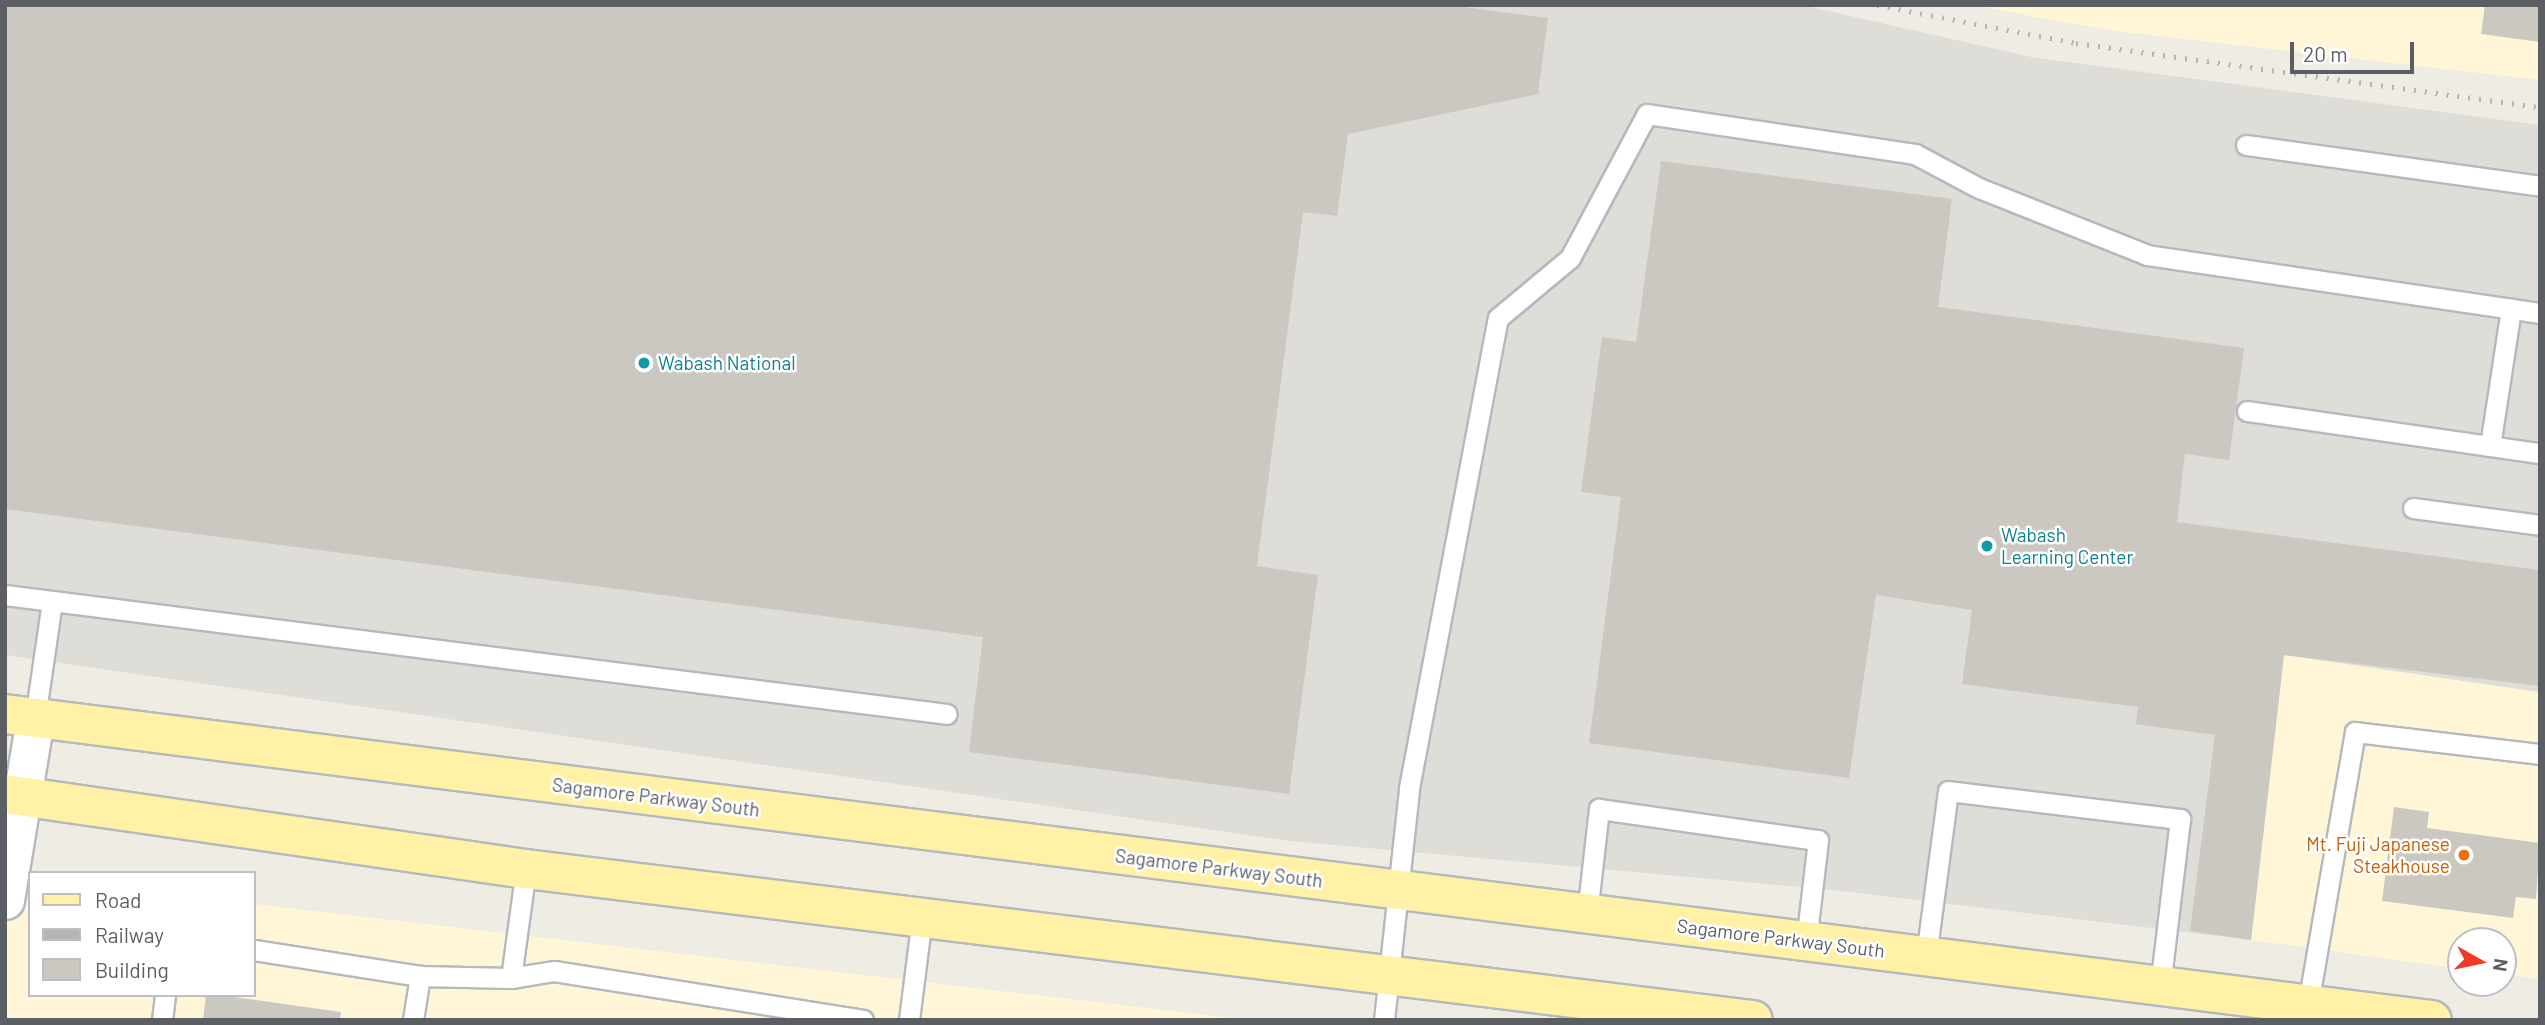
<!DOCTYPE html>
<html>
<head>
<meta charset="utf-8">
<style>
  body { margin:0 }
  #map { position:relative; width:2545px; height:1025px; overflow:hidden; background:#eeece3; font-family:Barlow,sans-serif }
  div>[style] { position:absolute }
  .commercial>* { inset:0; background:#fff6d7 }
  .industrial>* { inset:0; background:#dfddd7 }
  .building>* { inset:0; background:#cbc8c2 }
  .roads { filter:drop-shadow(2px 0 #b5b9be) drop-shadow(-2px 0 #b5b9be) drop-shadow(0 2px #b5b9be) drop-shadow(0 -2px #b5b9be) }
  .service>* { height:19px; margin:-9.5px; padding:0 9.5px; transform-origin:9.5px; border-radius:9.5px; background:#fff }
  .minor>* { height:37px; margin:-18.5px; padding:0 18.5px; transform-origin:18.5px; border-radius:18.5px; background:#fff }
  .primary>* { height:38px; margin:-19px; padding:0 19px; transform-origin:19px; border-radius:19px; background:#fff2a7 }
  .rail>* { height:5px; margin-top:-2.5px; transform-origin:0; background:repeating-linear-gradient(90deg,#b4b5b5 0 2px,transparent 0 11px) }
  .dots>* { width:19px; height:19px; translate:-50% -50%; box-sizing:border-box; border:4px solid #fff; border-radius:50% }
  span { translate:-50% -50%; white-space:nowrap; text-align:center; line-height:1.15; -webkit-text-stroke:5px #fff; paint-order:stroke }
  .culture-label { font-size:19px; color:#0d838f }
  .left { translate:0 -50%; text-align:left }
  .street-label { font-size:19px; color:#5b5f64 }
  .food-label { font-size:19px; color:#c56008 }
  .right { translate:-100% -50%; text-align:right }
  .frame { position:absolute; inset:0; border:7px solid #5b5f64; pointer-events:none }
  .legend { position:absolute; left:28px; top:871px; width:228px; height:126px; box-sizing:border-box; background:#fff; border:2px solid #bdbfc1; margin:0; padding:9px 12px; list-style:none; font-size:21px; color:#5b5f64 }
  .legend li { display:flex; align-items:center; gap:14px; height:35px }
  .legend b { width:35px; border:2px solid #bdbfc1 }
  .north { position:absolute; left:2447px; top:927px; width:70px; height:70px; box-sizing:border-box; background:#fff; border:2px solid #bdbfc1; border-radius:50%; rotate:99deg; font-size:19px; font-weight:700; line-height:28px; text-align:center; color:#5b5f64 }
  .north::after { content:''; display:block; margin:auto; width:24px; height:32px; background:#f03927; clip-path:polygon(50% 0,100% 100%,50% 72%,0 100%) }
  .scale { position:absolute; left:2290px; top:42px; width:124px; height:32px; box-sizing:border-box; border:4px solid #5b5f64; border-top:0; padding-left:9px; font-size:21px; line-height:24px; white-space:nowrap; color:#5b5f64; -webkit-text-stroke:5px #fff; paint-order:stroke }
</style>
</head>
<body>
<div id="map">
  <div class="commercial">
    <i style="clip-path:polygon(1971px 5px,2540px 5px,2540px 80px,2107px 30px)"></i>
    <i style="clip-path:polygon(2284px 655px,2540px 692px,2540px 979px,2503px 974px,2503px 941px,2461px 941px,2461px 969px,2251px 940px)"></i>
    <i style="clip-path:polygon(5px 875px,30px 878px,30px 995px,254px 995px,254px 904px,1250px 1020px,5px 1020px)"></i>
  </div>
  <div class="industrial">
    <i style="clip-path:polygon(5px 5px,1802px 5px,2031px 57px,2540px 125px,2540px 692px,2284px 655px,2251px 940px,1833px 890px,1290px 841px,5px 655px)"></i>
  </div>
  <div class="building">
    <i style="clip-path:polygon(5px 5px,1448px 5px,1548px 18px,1538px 94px,1348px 134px,1337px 216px,1303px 212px,1257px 566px,1318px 575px,1289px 794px,969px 752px,983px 637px,5px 509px)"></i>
    <i style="clip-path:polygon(2485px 5px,2540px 5px,2540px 42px,2481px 34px)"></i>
    <i style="clip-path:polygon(1661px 161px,1952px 199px,1938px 307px,2244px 348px,2229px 460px,2185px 454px,2177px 522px,2540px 570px,2540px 686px,2284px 655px,2251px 940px,2190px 931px,2215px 735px,2136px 724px,2138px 707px,1962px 684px,1972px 610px,1876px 595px,1849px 778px,1589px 743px,1621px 497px,1581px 492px,1602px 337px,1636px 342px)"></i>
    <i style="clip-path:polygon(2394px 807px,2429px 812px,2427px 828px,2540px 843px,2536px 899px,2516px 897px,2513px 918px,2382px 901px)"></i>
    <i style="clip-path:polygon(206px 995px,220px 995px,341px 1012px,340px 1020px,203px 1020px)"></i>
  </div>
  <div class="roads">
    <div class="service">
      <i style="left:2246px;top:145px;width:297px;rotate:7.9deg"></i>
      <i style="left:2247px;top:411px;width:296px;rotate:8.2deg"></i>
      <i style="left:2490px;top:446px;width:139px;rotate:-81.3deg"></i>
      <i style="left:2413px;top:508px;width:128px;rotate:7.6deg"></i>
      <i style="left:5px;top:595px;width:949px;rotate:7.2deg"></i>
      <i style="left:35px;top:718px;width:118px;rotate:-81.7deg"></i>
      <i style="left:1587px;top:914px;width:106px;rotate:-83.5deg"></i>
      <i style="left:1599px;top:809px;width:221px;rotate:8.1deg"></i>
      <i style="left:1818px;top:840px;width:103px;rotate:96.7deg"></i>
      <i style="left:254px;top:950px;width:168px;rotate:8.9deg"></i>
      <i style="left:420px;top:976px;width:91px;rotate:1.3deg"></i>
      <i style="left:511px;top:978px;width:110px;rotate:-82.2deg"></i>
      <i style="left:1926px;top:956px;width:166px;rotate:-82.4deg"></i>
      <i style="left:1948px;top:791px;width:234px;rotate:6.9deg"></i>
      <i style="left:2180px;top:819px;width:168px;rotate:96.8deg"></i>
      <i style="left:511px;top:978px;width:44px;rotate:-9.2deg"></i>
      <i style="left:554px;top:971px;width:313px;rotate:9deg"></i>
      <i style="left:2308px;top:1004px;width:276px;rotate:-80.2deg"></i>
      <i style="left:2355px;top:732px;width:186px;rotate:6.8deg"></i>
      <i style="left:162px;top:1020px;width:25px;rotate:-83deg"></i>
      <i style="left:413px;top:1020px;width:45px;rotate:-81deg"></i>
      <i style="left:909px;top:1020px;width:104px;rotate:-82.8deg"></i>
      <i style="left:1384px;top:1020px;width:233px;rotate:-83.8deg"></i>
      <i style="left:1409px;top:788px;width:478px;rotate:-79.3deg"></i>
      <i style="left:1498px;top:318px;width:94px;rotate:-39.8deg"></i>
      <i style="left:1570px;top:258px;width:163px;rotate:-61.9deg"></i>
      <i style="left:1647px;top:114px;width:271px;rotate:8.5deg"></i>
      <i style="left:1915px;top:154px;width:72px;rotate:28deg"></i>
      <i style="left:1979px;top:188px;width:181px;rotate:21.7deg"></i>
      <i style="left:2147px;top:255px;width:397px;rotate:8.4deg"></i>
    </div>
    <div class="minor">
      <i style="left:5px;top:900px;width:184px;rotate:-80.6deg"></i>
    </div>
    <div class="primary">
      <i style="left:5px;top:714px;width:2446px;rotate:7.19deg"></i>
      <i style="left:5px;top:794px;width:526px;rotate:8.19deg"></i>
      <i style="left:526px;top:869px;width:1236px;rotate:7.02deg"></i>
    </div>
  </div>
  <div class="rail">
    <i style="left:1877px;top:5px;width:203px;rotate:10.8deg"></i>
    <i style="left:2076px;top:43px;width:468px;rotate:7.9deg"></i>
  </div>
  <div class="dots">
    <i style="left:644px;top:363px;background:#0f9aa8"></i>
    <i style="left:1987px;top:546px;background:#0f9aa8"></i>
    <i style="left:2464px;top:855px;background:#e8710a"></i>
  </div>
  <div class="culture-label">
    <span class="left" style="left:658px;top:363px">Wabash National</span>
    <span class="left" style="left:2001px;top:546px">Wabash<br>Learning Center</span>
  </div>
  <div class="street-label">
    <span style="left:656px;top:797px;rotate:7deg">Sagamore Parkway South</span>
    <span style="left:1219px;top:868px;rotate:7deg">Sagamore Parkway South</span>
    <span style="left:1781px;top:938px;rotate:7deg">Sagamore Parkway South</span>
  </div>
  <div class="food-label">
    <span class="right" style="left:2450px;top:855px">Mt. Fuji Japanese<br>Steakhouse</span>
  </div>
  <div class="frame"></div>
  <ul class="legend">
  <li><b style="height:9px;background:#fff2a7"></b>Road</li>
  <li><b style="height:9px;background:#b4b5b5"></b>Railway</li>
  <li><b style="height:19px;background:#cbc8c2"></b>Building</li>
  </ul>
  <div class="north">N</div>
  <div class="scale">20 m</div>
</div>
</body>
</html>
